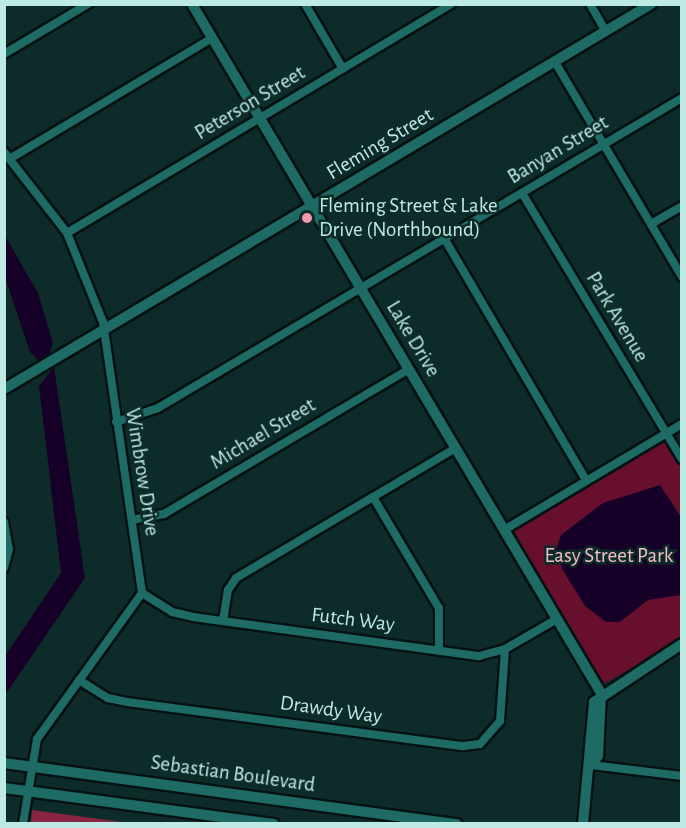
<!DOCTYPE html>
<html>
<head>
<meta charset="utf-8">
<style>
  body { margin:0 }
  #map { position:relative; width:686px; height:828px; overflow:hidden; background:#0d2c29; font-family:"Alegreya Sans",sans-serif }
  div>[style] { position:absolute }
  .green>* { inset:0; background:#690f2e }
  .forest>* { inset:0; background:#882543 }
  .water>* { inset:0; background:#160027 }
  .roads { filter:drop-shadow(2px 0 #061211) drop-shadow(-2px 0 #061211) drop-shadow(0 2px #061211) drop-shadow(0 -2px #061211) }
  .street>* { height:8px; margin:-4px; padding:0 4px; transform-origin:4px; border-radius:4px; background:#1d6b64 }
  .secondary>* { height:10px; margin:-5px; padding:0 5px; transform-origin:5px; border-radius:5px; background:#1d6b64 }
  .dots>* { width:16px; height:16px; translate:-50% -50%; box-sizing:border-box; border:3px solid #0d2c29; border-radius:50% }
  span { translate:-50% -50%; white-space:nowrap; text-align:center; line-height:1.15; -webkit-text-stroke:5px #0d2c29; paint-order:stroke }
  .street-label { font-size:21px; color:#beeae4 }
  .poi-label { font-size:21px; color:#beeae4 }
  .left { translate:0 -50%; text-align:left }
  .park-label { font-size:21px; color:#f4bcc6 }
  .frame { position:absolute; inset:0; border:6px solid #beeae4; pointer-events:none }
</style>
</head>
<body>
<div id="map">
  <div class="green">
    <i style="clip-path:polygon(657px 442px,670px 445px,681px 465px,681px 641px,603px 684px,512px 533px)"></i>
  </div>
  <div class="forest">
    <i style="clip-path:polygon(32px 810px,130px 823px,31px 823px)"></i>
  </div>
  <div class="water">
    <i style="clip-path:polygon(4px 234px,38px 293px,53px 343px,48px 357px,40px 362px,30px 352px,5px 277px)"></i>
    <i style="clip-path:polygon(54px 367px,85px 578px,5px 695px,5px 656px,61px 573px,39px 386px)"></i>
    <i style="clip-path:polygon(660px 485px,681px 517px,681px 595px,648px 600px,620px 622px,606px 622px,585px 606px,562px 569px,556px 550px,561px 535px,603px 503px)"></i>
  </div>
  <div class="roads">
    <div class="street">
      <i style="left:305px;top:4px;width:75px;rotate:59.7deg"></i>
      <i style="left:590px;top:4px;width:32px;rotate:60deg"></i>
      <i style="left:4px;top:54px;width:98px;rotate:-30.8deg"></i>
      <i style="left:555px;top:62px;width:250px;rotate:59.4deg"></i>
      <i style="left:4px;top:152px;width:103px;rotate:52.1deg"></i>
      <i style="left:67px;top:233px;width:96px;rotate:68deg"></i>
      <i style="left:103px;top:322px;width:274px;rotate:81.8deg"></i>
      <i style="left:142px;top:593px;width:180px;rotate:125.7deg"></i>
      <i style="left:37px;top:739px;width:86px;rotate:99.4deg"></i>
      <i style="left:11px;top:158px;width:234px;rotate:-30.8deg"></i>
      <i style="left:522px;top:193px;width:310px;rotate:59deg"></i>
      <i style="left:651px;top:224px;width:36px;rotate:-30deg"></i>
      <i style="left:67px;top:233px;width:447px;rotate:-30.8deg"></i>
      <i style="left:444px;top:238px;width:281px;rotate:59.6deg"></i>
      <i style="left:116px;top:422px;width:44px;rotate:-18.4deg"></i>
      <i style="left:158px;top:408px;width:609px;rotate:-30.61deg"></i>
      <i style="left:373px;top:497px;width:129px;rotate:59.3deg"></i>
      <i style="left:439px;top:608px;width:42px;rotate:90deg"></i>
      <i style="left:132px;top:520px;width:33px;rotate:-11deg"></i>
      <i style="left:164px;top:514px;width:285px;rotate:-30.6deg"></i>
      <i style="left:4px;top:522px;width:27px;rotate:80deg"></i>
      <i style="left:9px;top:549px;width:20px;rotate:105deg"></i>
      <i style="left:504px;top:530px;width:207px;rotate:-30.8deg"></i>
      <i style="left:142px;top:593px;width:36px;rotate:32deg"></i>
      <i style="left:172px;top:612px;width:22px;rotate:13deg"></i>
      <i style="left:193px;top:617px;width:289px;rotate:7.8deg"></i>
      <i style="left:479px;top:656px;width:27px;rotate:-15deg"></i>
      <i style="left:505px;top:649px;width:60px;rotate:-30deg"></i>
      <i style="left:223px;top:621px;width:31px;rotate:-81deg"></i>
      <i style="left:228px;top:590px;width:14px;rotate:-56deg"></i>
      <i style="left:236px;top:578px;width:256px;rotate:-30.6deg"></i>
      <i style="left:79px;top:680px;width:34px;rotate:32deg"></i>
      <i style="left:108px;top:698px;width:19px;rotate:12deg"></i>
      <i style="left:127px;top:702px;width:339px;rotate:7.5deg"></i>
      <i style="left:463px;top:746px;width:17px;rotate:-7deg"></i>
      <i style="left:480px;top:744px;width:30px;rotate:-49deg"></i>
      <i style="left:500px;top:721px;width:72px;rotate:-86deg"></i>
      <i style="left:591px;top:765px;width:92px;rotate:6.9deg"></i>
    </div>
    <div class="secondary">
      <i style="left:192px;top:4px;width:801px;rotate:59.31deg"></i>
      <i style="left:601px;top:693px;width:63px;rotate:92.7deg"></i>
      <i style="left:598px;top:756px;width:11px;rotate:128deg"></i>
      <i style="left:4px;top:389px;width:753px;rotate:-30.75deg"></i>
      <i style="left:4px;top:763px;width:457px;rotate:7.7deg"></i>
      <i style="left:4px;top:788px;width:272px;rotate:7.6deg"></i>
      <i style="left:583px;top:824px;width:122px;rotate:-84.8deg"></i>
      <i style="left:594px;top:702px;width:105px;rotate:-33.4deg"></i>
    </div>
  </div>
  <div class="dots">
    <i style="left:307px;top:218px;background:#f39aac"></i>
  </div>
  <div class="street-label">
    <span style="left:250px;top:103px;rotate:-31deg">Peterson Street</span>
    <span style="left:380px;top:144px;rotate:-31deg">Fleming Street</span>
    <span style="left:558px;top:150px;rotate:-31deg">Banyan Street</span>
    <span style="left:617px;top:317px;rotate:59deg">Park Avenue</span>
    <span style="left:413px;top:339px;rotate:59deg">Lake Drive</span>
    <span style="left:263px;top:434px;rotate:-31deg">Michael Street</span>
    <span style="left:142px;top:472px;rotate:81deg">Wimbrow Drive</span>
    <span style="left:353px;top:620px;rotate:7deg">Futch Way</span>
    <span style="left:331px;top:710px;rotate:8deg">Drawdy Way</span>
    <span style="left:233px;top:774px;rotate:8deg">Sebastian Boulevard</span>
  </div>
  <div class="poi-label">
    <span class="left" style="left:319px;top:218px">Fleming Street &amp; Lake<br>Drive (Northbound)</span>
  </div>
  <div class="park-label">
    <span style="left:609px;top:556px">Easy Street Park</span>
  </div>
  <div class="frame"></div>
</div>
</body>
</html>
